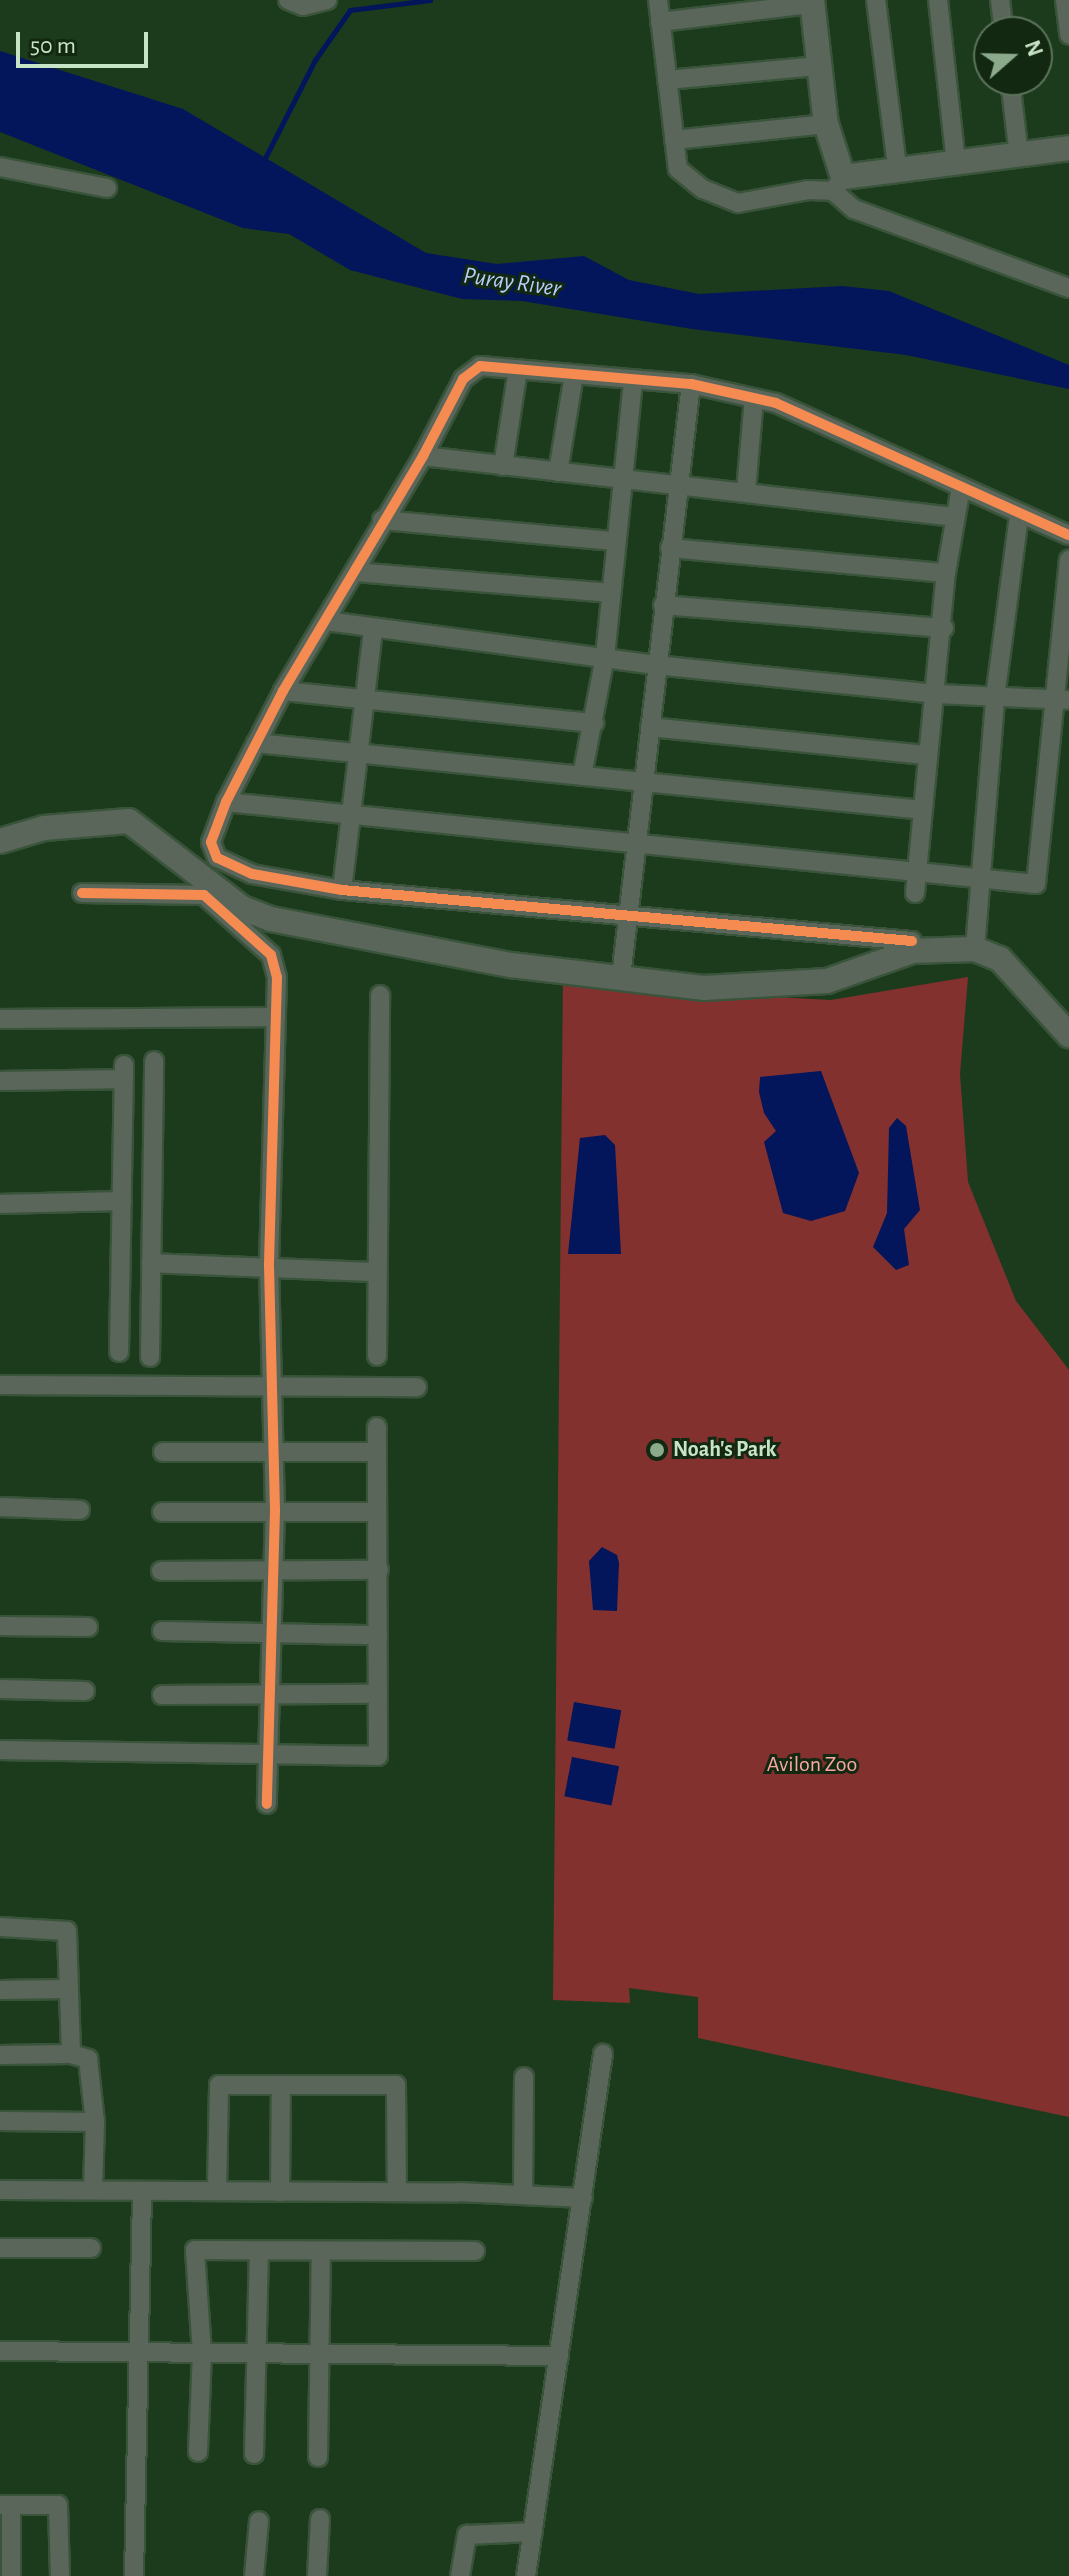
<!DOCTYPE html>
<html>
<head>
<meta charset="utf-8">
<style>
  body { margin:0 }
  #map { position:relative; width:1069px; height:2576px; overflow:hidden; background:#1c3b1d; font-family:"Alegreya Sans",sans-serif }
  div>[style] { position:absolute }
  .green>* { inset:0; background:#83312e }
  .water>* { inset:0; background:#03155b; transform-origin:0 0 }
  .stream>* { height:5px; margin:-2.5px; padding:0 2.5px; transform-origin:2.5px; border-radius:2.5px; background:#03155b }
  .roads { filter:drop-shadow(2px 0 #3a543b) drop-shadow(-2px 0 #3a543b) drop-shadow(0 2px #3a543b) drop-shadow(0 -2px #3a543b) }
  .minor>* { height:18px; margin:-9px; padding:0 9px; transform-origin:9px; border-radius:9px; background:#5b665b }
  .tertiary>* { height:24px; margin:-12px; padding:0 12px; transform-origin:12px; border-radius:12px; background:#5b665b }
  .cycleway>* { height:10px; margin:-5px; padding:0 5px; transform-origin:5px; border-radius:5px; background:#f68b52 }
  .dots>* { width:22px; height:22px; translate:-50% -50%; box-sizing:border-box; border:4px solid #122811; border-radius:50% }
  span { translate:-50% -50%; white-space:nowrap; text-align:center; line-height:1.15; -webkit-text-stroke:6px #122811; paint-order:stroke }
  .poi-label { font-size:22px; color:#c7e4c6; font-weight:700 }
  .left { translate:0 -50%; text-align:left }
  .park-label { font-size:22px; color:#fca7a2 }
  .water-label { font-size:24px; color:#b8cffc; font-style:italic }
  .north { position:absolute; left:973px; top:16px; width:80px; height:80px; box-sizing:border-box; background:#122811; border:2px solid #5a7359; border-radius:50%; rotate:70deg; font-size:22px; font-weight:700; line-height:32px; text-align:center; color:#c7e4c6 }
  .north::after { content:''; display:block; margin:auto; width:28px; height:36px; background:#8ba98b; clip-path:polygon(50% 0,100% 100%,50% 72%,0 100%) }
  .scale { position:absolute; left:16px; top:32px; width:132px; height:36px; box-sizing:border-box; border:4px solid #c7e4c6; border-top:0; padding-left:10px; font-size:24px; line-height:28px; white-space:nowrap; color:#c7e4c6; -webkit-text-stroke:6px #122811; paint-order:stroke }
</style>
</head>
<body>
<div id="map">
  <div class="green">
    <i style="clip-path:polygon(563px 975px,698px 993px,831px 1000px,968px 977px,960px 1074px,968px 1182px,1016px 1301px,1069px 1370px,1069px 2117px,698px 2038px,698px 1997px,629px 1988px,630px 2003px,553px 2000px)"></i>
  </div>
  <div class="water">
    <i style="clip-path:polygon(0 51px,183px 109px,426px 253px,497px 264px,584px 256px,629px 280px,699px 294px,842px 286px,889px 291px,1069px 365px,1069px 389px,906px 355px,692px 329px,522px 301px,462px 299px,350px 270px,289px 234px,243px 228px,0 132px)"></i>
    <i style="clip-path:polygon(821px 1071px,859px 1173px,845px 1211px,811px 1221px,783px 1213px,764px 1142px,776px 1131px,764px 1113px,759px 1092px,760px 1077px)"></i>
    <i style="clip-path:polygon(897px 1118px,906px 1126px,920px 1210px,904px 1229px,909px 1265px,896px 1270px,873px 1247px,887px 1213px,889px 1128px)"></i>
    <i style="clip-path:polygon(605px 1135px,615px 1145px,621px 1254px,568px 1254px,580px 1138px)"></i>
    <i style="clip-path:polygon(602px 1547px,617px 1555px,619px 1563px,617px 1611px,593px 1610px,589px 1561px)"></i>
    <i style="left:574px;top:1702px;width:48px;height:39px;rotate:10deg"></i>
    <i style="left:572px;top:1757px;width:48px;height:40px;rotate:11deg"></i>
  </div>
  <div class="stream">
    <i style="left:264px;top:160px;width:112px;rotate:-63deg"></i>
    <i style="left:315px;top:60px;width:61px;rotate:-55deg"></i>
    <i style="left:350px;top:10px;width:81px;rotate:-7.1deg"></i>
  </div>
  <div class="roads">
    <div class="minor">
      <i style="left:288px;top:0;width:16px;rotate:22deg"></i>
      <i style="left:303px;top:6px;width:25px;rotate:-14deg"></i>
      <i style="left:658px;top:0;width:170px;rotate:83.3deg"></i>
      <i style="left:678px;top:169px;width:32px;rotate:39deg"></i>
      <i style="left:703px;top:189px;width:38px;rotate:22deg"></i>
      <i style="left:738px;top:203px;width:71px;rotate:-10.5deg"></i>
      <i style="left:808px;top:190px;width:25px;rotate:2deg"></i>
      <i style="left:833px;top:191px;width:17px;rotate:-54deg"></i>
      <i style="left:876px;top:0;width:174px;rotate:82.8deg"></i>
      <i style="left:938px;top:0;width:165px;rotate:83.7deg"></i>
      <i style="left:1000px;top:0;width:32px;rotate:83deg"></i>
      <i style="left:1065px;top:0;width:35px;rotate:83deg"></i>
      <i style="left:660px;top:22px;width:153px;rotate:-6.8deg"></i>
      <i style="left:667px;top:80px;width:153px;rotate:-5.3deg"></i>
      <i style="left:1010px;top:80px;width:76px;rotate:83.2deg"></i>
      <i style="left:674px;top:140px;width:153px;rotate:-6deg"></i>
      <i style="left:0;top:167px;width:109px;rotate:11.1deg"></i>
      <i style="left:833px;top:191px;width:28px;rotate:41deg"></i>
      <i style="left:854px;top:209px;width:229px;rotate:20.2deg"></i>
      <i style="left:423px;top:456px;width:534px;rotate:6.55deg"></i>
      <i style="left:503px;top:466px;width:98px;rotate:-81.2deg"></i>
      <i style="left:558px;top:472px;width:99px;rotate:-80.7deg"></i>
      <i style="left:746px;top:491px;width:93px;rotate:-85.1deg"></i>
      <i style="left:382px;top:520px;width:233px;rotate:5.2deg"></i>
      <i style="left:670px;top:548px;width:277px;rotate:5.2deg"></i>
      <i style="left:355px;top:572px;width:257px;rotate:4.7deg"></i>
      <i style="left:663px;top:605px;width:282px;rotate:4.7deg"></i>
      <i style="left:326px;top:621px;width:333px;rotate:7.6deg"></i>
      <i style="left:656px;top:665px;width:281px;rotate:5.9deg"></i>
      <i style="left:935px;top:694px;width:131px;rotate:2.6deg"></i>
      <i style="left:283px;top:691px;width:313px;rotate:5.9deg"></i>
      <i style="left:650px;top:727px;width:279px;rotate:5.8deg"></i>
      <i style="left:256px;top:743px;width:669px;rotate:5.74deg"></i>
      <i style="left:582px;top:776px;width:121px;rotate:-79.1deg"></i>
      <i style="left:605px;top:657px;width:278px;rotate:-84.2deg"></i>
      <i style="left:226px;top:802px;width:814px;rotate:5.78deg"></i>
      <i style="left:1036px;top:884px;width:326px;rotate:-84.2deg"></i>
      <i style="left:342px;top:890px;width:261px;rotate:-83.2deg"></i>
      <i style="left:82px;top:893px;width:122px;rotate:0.9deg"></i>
      <i style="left:204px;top:895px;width:90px;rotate:41.8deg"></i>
      <i style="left:271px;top:955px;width:23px;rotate:75deg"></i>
      <i style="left:277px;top:977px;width:288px;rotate:91.6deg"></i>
      <i style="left:269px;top:1265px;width:245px;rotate:88.6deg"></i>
      <i style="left:275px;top:1510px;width:294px;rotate:91.6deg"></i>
      <i style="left:915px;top:893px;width:321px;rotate:-84.5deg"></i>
      <i style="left:946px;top:573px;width:87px;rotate:-80.1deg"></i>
      <i style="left:912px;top:941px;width:572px;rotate:-174.89deg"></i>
      <i style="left:342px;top:890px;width:91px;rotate:-169.9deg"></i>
      <i style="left:252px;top:874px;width:38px;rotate:-155deg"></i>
      <i style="left:217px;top:858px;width:17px;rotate:-111deg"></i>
      <i style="left:211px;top:842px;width:43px;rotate:-69.4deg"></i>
      <i style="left:226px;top:802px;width:125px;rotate:-62.8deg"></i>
      <i style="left:283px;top:691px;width:274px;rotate:-59.2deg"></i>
      <i style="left:423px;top:456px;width:87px;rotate:-62.5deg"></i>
      <i style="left:463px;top:379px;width:21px;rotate:-37deg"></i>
      <i style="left:480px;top:366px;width:212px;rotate:4.9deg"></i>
      <i style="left:691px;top:384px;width:87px;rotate:12.6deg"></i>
      <i style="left:776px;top:403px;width:321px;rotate:24.3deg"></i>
      <i style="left:975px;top:949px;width:252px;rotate:-85.4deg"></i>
      <i style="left:995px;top:698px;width:185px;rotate:-82.5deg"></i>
      <i style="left:621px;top:977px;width:597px;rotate:-83.27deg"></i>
      <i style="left:0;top:1019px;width:276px;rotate:-0.4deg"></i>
      <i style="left:0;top:1081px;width:124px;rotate:-0.9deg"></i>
      <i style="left:0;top:1204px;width:122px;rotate:-1.4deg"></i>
      <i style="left:151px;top:1263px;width:225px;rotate:2.3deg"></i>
      <i style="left:119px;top:1352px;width:287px;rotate:-89deg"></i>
      <i style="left:377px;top:1356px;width:361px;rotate:-89.5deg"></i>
      <i style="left:150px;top:1357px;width:296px;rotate:-89.2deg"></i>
      <i style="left:0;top:1385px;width:417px;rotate:0.3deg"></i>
      <i style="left:163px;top:1452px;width:214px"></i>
      <i style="left:0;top:1507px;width:80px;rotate:2.1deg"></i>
      <i style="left:162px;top:1512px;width:215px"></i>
      <i style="left:161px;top:1571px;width:218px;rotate:-0.3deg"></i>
      <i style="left:0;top:1626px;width:88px;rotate:0.7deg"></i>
      <i style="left:162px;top:1631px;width:216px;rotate:1.1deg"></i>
      <i style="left:0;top:1689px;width:85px;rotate:1.3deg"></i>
      <i style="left:162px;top:1695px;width:216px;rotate:-0.3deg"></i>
      <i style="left:0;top:1750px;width:378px;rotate:0.9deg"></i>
      <i style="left:378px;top:1756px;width:329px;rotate:-90.2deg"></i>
      <i style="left:0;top:1927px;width:67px;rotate:3.4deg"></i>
      <i style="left:67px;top:1931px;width:123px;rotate:88.1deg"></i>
      <i style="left:0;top:1990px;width:68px;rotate:-0.8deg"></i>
      <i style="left:0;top:2055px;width:71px;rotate:-0.8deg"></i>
      <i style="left:71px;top:2054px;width:18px;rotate:16deg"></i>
      <i style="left:88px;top:2059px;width:63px;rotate:83.7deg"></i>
      <i style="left:95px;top:2122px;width:68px;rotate:91.7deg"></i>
      <i style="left:0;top:2121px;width:95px;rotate:0.6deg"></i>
      <i style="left:0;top:2190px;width:458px;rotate:0.3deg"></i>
      <i style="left:458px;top:2192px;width:125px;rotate:2.7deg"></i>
      <i style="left:217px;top:2191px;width:106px;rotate:-88.9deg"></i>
      <i style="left:219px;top:2085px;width:177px"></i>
      <i style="left:396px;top:2085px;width:107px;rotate:89.5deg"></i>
      <i style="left:280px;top:2192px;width:106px;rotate:-89.5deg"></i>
      <i style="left:523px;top:2194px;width:117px;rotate:-89.5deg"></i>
      <i style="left:0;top:2248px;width:91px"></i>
      <i style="left:0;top:2351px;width:559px;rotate:0.51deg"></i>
      <i style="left:198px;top:2452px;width:99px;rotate:-87.7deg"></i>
      <i style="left:202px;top:2353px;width:103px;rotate:-93.9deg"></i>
      <i style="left:195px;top:2250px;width:280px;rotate:0.2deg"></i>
      <i style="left:254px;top:2454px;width:203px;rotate:-88.6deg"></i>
      <i style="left:318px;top:2457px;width:206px;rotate:-89.2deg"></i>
      <i style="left:0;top:2505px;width:58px"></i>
      <i style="left:58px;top:2505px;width:71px;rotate:88.4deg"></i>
      <i style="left:11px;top:2576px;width:71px;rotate:-90deg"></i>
      <i style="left:134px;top:2576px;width:385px;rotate:-88.8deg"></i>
      <i style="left:254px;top:2576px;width:55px;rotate:-84.8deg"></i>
      <i style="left:317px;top:2576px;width:57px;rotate:-87deg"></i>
      <i style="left:460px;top:2576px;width:42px;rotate:-80.3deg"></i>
      <i style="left:467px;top:2535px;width:66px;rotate:-2.6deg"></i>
      <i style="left:526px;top:2576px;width:528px;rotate:-81.61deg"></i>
    </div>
    <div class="tertiary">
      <i style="left:812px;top:0;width:125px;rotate:83.6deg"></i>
      <i style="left:826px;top:124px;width:56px;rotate:72.2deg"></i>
      <i style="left:843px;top:177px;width:228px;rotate:-7.3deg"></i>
      <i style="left:0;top:841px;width:46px;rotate:-16.5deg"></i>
      <i style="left:44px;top:828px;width:85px;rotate:-4.7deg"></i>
      <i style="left:129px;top:821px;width:143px;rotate:37.6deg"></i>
      <i style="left:242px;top:908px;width:31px;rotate:21deg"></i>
      <i style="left:271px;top:919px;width:244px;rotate:10.9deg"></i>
      <i style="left:511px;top:965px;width:193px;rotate:6.8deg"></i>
      <i style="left:703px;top:988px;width:124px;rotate:-3.2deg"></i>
      <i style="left:827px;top:981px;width:90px;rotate:-19.4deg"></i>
      <i style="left:912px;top:951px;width:63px;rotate:-1.8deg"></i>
      <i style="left:975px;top:949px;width:27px;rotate:22deg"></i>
      <i style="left:1000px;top:959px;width:103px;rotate:47.8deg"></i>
    </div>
  </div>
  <div class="cycleway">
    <i style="left:82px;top:893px;width:122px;rotate:0.9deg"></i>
    <i style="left:204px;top:895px;width:90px;rotate:41.8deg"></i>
    <i style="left:271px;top:955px;width:23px;rotate:75deg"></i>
    <i style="left:277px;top:977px;width:288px;rotate:91.6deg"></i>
    <i style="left:269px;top:1265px;width:245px;rotate:88.6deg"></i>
    <i style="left:275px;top:1510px;width:294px;rotate:91.6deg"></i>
    <i style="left:912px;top:941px;width:572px;rotate:-174.89deg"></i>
    <i style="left:342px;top:890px;width:91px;rotate:-169.9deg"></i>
    <i style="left:252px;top:874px;width:38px;rotate:-155deg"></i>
    <i style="left:217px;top:858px;width:17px;rotate:-111deg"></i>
    <i style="left:211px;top:842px;width:43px;rotate:-69.4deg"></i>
    <i style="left:226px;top:802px;width:125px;rotate:-62.8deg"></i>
    <i style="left:283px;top:691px;width:274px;rotate:-59.2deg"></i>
    <i style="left:423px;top:456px;width:87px;rotate:-62.5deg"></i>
    <i style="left:463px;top:379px;width:21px;rotate:-37deg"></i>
    <i style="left:480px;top:366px;width:212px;rotate:4.9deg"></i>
    <i style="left:691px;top:384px;width:87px;rotate:12.6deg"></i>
    <i style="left:776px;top:403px;width:321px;rotate:24.3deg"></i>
  </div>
  <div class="dots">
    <i style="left:657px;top:1450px;background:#8ba98b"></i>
  </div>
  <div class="poi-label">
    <span class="left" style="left:673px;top:1450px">Noah's Park</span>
  </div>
  <div class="park-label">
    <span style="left:812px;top:1765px">Avilon Zoo</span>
  </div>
  <div class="water-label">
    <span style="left:512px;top:283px;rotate:8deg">Puray River</span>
  </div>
  <div class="north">N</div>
  <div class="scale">50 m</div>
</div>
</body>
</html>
